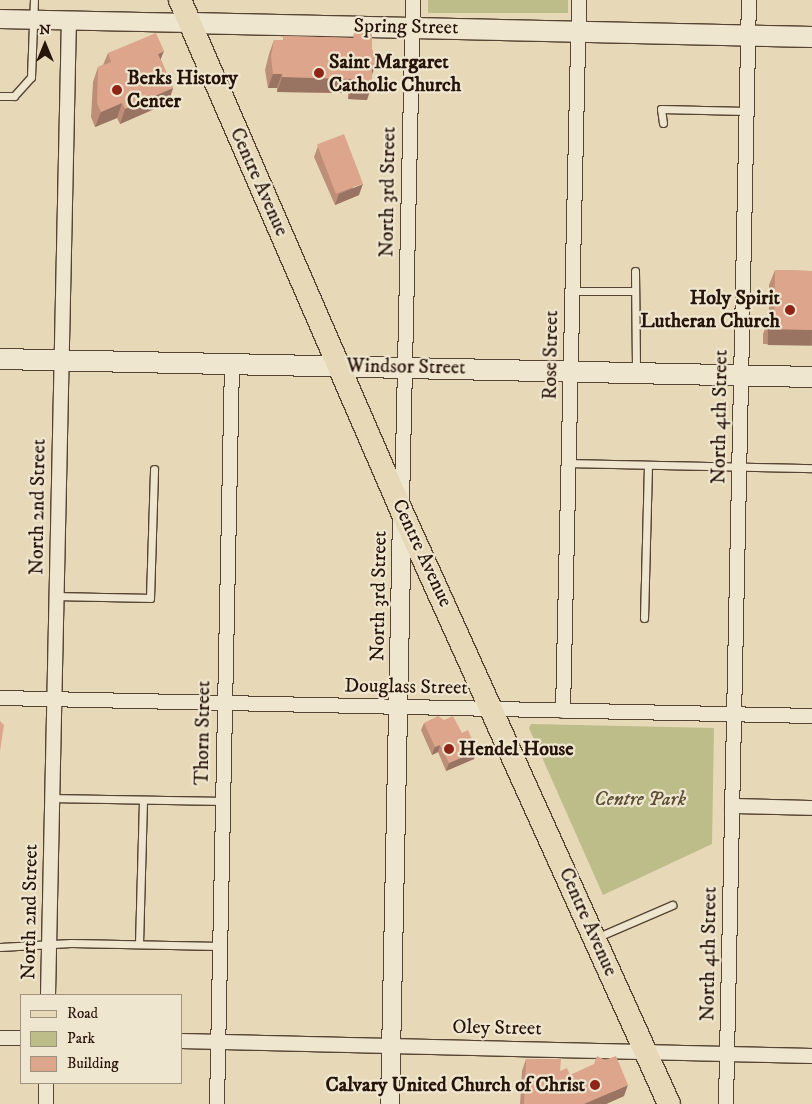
<!DOCTYPE html>
<html>
<head>
<meta charset="utf-8">
<style>
  body { margin:0 }
  #map { position:relative; width:812px; height:1104px; overflow:hidden; background:#e7d9b7; font-family:"IM FELL DW Pica",serif }
  div>[style] { position:absolute }
  .green>* { inset:0; background:#bdbd89; transform-origin:0 0 }
  .roads { filter:drop-shadow(1px 0 #564434) drop-shadow(-1px 0 #564434) drop-shadow(0 1px #564434) drop-shadow(0 -1px #564434) }
  .service>* { height:7px; margin:-3.5px; padding:0 3.5px; transform-origin:3.5px; border-radius:3.5px; background:#efe6d0 }
  .minor>* { height:14px; margin:-7px; padding:0 7px; transform-origin:7px; border-radius:7px; background:#efe6d0 }
  .tertiary>* { height:18px; margin:-9px; padding:0 9px; transform-origin:9px; border-radius:9px; background:#efe6d0 }
  .secondary>* { height:20px; margin:-10px; padding:0 10px; transform-origin:10px; border-radius:10px; background:#efe6d0 }
  .primary>* { height:22px; margin:-11px; padding:0 11px; transform-origin:11px; border-radius:11px; background:#e7d9b7 }
  .wall>* { inset:0; background:#bd8e78 }
  .shaded-wall>* { inset:0; background:#9a7462; transform-origin:0 0 }
  .building>* { inset:0; background:#dca58c; transform-origin:0 0 }
  .dots>* { width:14px; height:14px; translate:-50% -50%; box-sizing:border-box; border:2px solid #efe6d0; border-radius:50% }
  span { translate:-50% -50%; white-space:nowrap; text-align:center; line-height:1.15; -webkit-text-stroke:4.5px #efe6d0; paint-order:stroke }
  .street-label { font-size:20px; color:#261309 }
  .poi-label { font-size:20px; color:#261309; font-weight:700 }
  .left { translate:0 -50%; text-align:left }
  .right { translate:-100% -50%; text-align:right }
  .park-label { font-size:20px; color:#5b4e36; font-style:italic }
  .legend { position:absolute; left:20px; top:994px; width:162px; height:90px; box-sizing:border-box; background:#efe6d0; border:1px solid #9f9280; margin:0; padding:6px 9px; list-style:none; font-size:15px; color:#261309 }
  .legend li { display:flex; align-items:center; gap:10px; height:25px }
  .legend b { width:25px; border:1px solid #9f9280 }
  .north { position:absolute; left:20px; top:20px; width:50px; height:50px; -webkit-text-stroke:4px #efe6d0; paint-order:stroke; rotate:0deg; font-size:14px; font-weight:700; line-height:20px; text-align:center; color:#261309 }
  .north::after { content:''; display:block; margin:auto; width:18px; height:22px; background:#261309; clip-path:polygon(50% 0,100% 100%,50% 72%,0 100%) }
</style>
</head>
<body>
<div id="map">
  <div class="green">
    <i style="left:428px;top:0;width:140px;height:13px"></i>
    <i style="clip-path:polygon(531px 724px,714px 728px,712px 844px,603px 895px,529px 728px)"></i>
  </div>
  <div class="roads">
    <div class="service">
      <i style="left:0;top:96px;width:14px"></i>
      <i style="left:14px;top:96px;width:25px;rotate:-48deg"></i>
      <i style="left:31px;top:77px;width:77px;rotate:-87.8deg"></i>
      <i style="left:663px;top:123px;width:14px;rotate:-98deg"></i>
      <i style="left:661px;top:109px;width:85px;rotate:1.3deg"></i>
      <i style="left:635px;top:271px;width:101px;rotate:89.4deg"></i>
      <i style="left:573px;top:291px;width:62px"></i>
      <i style="left:569px;top:463px;width:243px;rotate:1.2deg"></i>
      <i style="left:56px;top:596px;width:94px;rotate:1.2deg"></i>
      <i style="left:150px;top:598px;width:129px;rotate:-88.2deg"></i>
      <i style="left:644px;top:618px;width:153px;rotate:-88.5deg"></i>
      <i style="left:52px;top:798px;width:170px;rotate:1deg"></i>
      <i style="left:598px;top:937px;width:81px;rotate:-23.4deg"></i>
      <i style="left:139px;top:944px;width:144px;rotate:-88.4deg"></i>
      <i style="left:0;top:947px;width:71px;rotate:-3.2deg"></i>
      <i style="left:71px;top:943px;width:149px;rotate:1.2deg"></i>
    </div>
    <div class="minor">
      <i style="left:402px;top:503px;width:503px;rotate:-88.75deg"></i>
      <i style="left:0;top:698px;width:812px;rotate:1.27deg"></i>
      <i style="left:563px;top:711px;width:711px;rotate:-88.71deg"></i>
      <i style="left:732px;top:806px;width:80px;rotate:1.4deg"></i>
      <i style="left:48px;top:995px;width:975px;rotate:-88.77deg"></i>
      <i style="left:0;top:1038px;width:21px"></i>
      <i style="left:181px;top:1041px;width:631px;rotate:1.36deg"></i>
      <i style="left:46px;top:1104px;width:21px;rotate:-90deg"></i>
      <i style="left:217px;top:1104px;width:740px;rotate:-88.84deg"></i>
      <i style="left:726px;top:1104px;width:1104px;rotate:-88.81deg"></i>
    </div>
    <div class="tertiary">
      <i style="left:0;top:19px;width:190px;rotate:1.2deg"></i>
      <i style="left:390px;top:1104px;width:589px;rotate:-88.83deg"></i>
    </div>
    <div class="secondary">
      <i style="left:190px;top:23px;width:622px;rotate:1.29deg"></i>
      <i style="left:0;top:359px;width:812px;rotate:1.27deg"></i>
    </div>
    <div class="primary">
      <i style="left:180px;top:0;width:558px;rotate:66.56deg"></i>
      <i style="left:402px;top:512px;width:649px;rotate:65.72deg"></i>
    </div>
  </div>
  <div class="wall">
    <i style="clip-path:polygon(354px 33px,372px 75px,367px 100px,348px 99px,348px 93px,277px 92px,277px 88px,268px 88px,265px 70px,269px 54px,274px 40px,283px 40px,284px 36px,353px 38px)"></i>
    <i style="clip-path:polygon(108px 53px,161px 60px,173px 88px,168px 103px,120px 124px,117px 118px,95px 127px,91px 117px,93px 82px,98px 67px,103px 65px)"></i>
    <i style="clip-path:polygon(318px 146px,359px 195px,335px 205px,314px 157px)"></i>
    <i style="clip-path:polygon(775px 270px,812px 271px,812px 345px,763px 344px,763px 334px,769px 319px,769px 285px)"></i>
    <i style="clip-path:polygon(424px 723px,474px 759px,446px 771px,438px 752px,432px 755px,421px 730px)"></i>
    <i style="clip-path:polygon(526px 1059px,560px 1071px,624px 1096px,606px 1104px,520px 1104px,522px 1071px)"></i>
  </div>
  <div class="shaded-wall">
    <i style="clip-path:polygon(164px 51px,158px 66px,158px 54px)"></i>
    <i style="clip-path:polygon(377px 60px,372px 75px,372px 67px)"></i>
    <i style="clip-path:polygon(273px 74px,282px 74px,277px 88px,268px 88px)"></i>
    <i style="clip-path:polygon(282px 77px,353px 79px,348px 93px,277px 92px)"></i>
    <i style="clip-path:polygon(353px 84px,372px 85px,367px 100px,348px 99px)"></i>
    <i style="clip-path:polygon(173px 88px,168px 103px,120px 124px,125px 109px)"></i>
    <i style="clip-path:polygon(122px 103px,117px 118px,95px 127px,101px 112px)"></i>
    <i style="clip-path:polygon(363px 184px,359px 195px,335px 205px,339px 194px)"></i>
    <i style="left:768px;top:329px;width:44px;height:16px;rotate:1deg"></i>
    <i style="clip-path:polygon(440px 745px,438px 752px,432px 755px,435px 747px)"></i>
    <i style="clip-path:polygon(477px 751px,474px 759px,446px 771px,449px 763px)"></i>
    <i style="clip-path:polygon(628px 1085px,624px 1096px,606px 1104px,584px 1104px)"></i>
  </div>
  <div class="building">
    <i style="clip-path:polygon(156px 33px,164px 51px,158px 54px,173px 88px,125px 109px,122px 103px,101px 112px,97px 103px,98px 67px,111px 62px,108px 53px)"></i>
    <i style="clip-path:polygon(354px 33px,372px 33px,372px 49px,377px 60px,372px 67px,372px 85px,353px 84px,353px 79px,282px 77px,282px 74px,273px 74px,271px 56px,274px 40px,284px 40px,284px 36px,354px 38px)"></i>
    <i style="left:344px;top:134px;width:53px;height:29px;rotate:69deg"></i>
    <i style="clip-path:polygon(775px 270px,812px 271px,812px 330px,768px 329px,768px 319px,774px 319px)"></i>
    <i style="clip-path:polygon(0 705px,0 721px,4px 725px,0 751px)"></i>
    <i style="clip-path:polygon(438px 716px,444px 720px,453px 716px,462px 733px,468px 730px,477px 751px,449px 763px,440px 745px,435px 747px,424px 723px)"></i>
    <i style="clip-path:polygon(597px 1056px,605px 1060px,616px 1056px,628px 1085px,584px 1104px,524px 1104px,526px 1059px,561px 1059px,560px 1071px,567px 1068px,570px 1075px,594px 1064px)"></i>
  </div>
  <div class="dots">
    <i style="left:319px;top:73px;background:#8f2418"></i>
    <i style="left:117px;top:90px;background:#8f2418"></i>
    <i style="left:790px;top:310px;background:#8f2418"></i>
    <i style="left:449px;top:749px;background:#8f2418"></i>
    <i style="left:595px;top:1085px;background:#8f2418"></i>
  </div>
  <div class="street-label">
    <span style="left:406px;top:27px;rotate:1deg">Spring Street</span>
    <span style="left:259px;top:182px;rotate:66deg">Centre Avenue</span>
    <span style="left:388px;top:192px;rotate:-89deg">North 3rd Street</span>
    <span style="left:551px;top:355px;rotate:-89deg">Rose Street</span>
    <span style="left:406px;top:367px;rotate:1deg">Windsor Street</span>
    <span style="left:720px;top:417px;rotate:-89deg">North 4th Street</span>
    <span style="left:38px;top:507px;rotate:-89deg">North 2nd Street</span>
    <span style="left:422px;top:553px;rotate:65deg">Centre Avenue</span>
    <span style="left:379px;top:596px;rotate:-89deg">North 3rd Street</span>
    <span style="left:406px;top:687px;rotate:1deg">Douglass Street</span>
    <span style="left:203px;top:733px;rotate:-89deg">Thorn Street</span>
    <span style="left:30px;top:912px;rotate:-89deg">North 2nd Street</span>
    <span style="left:588px;top:922px;rotate:66deg">Centre Avenue</span>
    <span style="left:709px;top:954px;rotate:-89deg">North 4th Street</span>
    <span style="left:497px;top:1028px;rotate:1deg">Oley Street</span>
  </div>
  <div class="poi-label">
    <span class="left" style="left:329px;top:74px">Saint Margaret<br>Catholic Church</span>
    <span class="left" style="left:127px;top:90px">Berks History<br>Center</span>
    <span class="right" style="left:780px;top:310px">Holy Spirit<br>Lutheran Church</span>
    <span class="left" style="left:459px;top:749px">Hendel House</span>
    <span class="right" style="left:585px;top:1085px">Calvary United Church of Christ</span>
  </div>
  <div class="park-label">
    <span style="left:640px;top:799px">Centre Park</span>
  </div>
  <ul class="legend">
  <li><b style="height:6px;background:#e7d9b7"></b>Road</li>
  <li><b style="height:14px;background:#bdbd89"></b>Park</li>
  <li><b style="height:14px;background:#dca58c"></b>Building</li>
  </ul>
  <div class="north">N</div>
</div>
</body>
</html>
